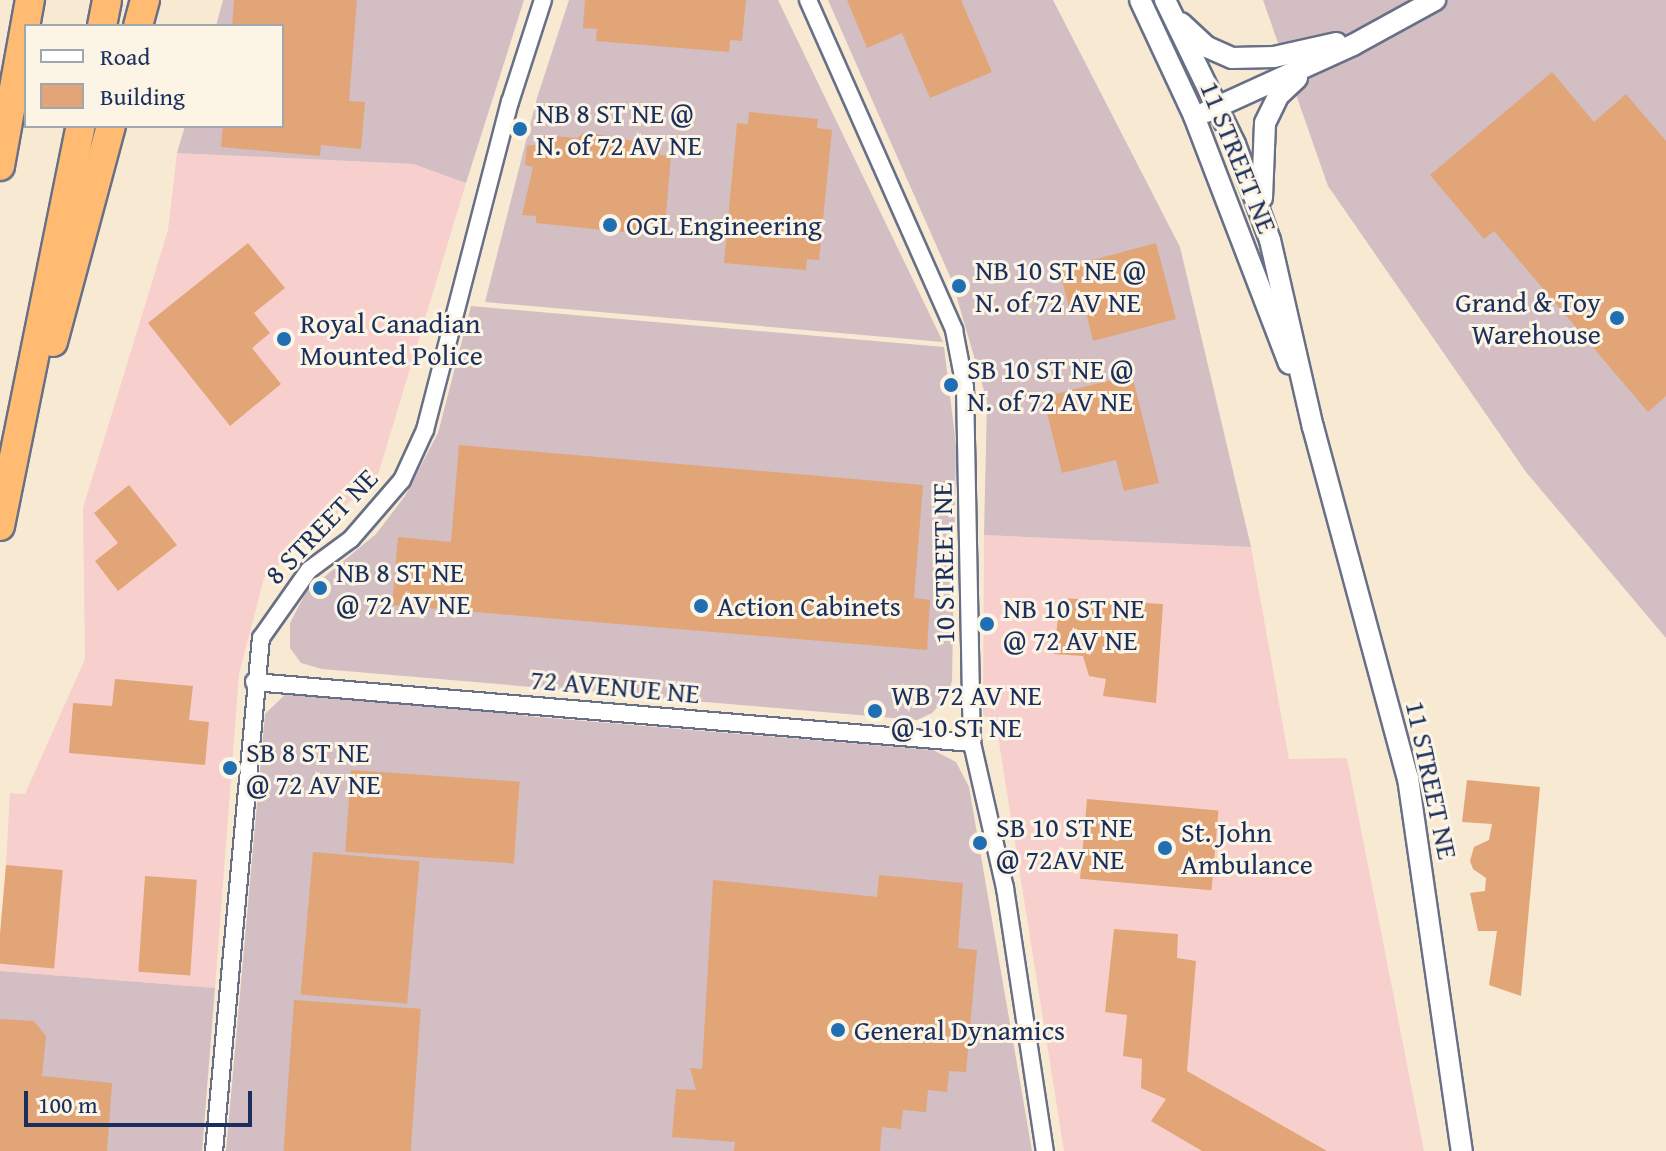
<!DOCTYPE html>
<html>
<head>
<meta charset="utf-8">
<style>
  body { margin:0 }
  #map { position:relative; width:1666px; height:1151px; overflow:hidden; background:#f8e9d2; font-family:"Gentium Book Plus",serif }
  div>[style] { position:absolute }
  .built>* { inset:0; background:#f7d0cd }
  .industrial>* { inset:0; background:#d2bec3 }
  .building>* { inset:0; background:#e2a578; transform-origin:0 0 }
  .roads { filter:drop-shadow(2px 0 #687087) drop-shadow(-2px 0 #687087) drop-shadow(0 2px #687087) drop-shadow(0 -2px #687087) }
  .minor>* { height:16px; margin:-8px; padding:0 8px; transform-origin:8px; border-radius:8px; background:#fff }
  .tertiary>* { height:20px; margin:-10px; padding:0 10px; transform-origin:10px; border-radius:10px; background:#fff }
  .motorway>* { height:28px; margin:-14px; padding:0 14px; transform-origin:14px; border-radius:14px; background:#febb71 }
  .dots>* { width:22px; height:22px; translate:-50% -50%; box-sizing:border-box; border:4px solid #fcf5e5; border-radius:50% }
  span { translate:-50% -50%; white-space:nowrap; text-align:center; line-height:1.15; -webkit-text-stroke:6px #fcf5e5; paint-order:stroke }
  .poi-label { font-size:28px; color:#1b2f5e }
  .left { translate:0 -50%; text-align:left }
  .right { translate:-100% -50%; text-align:right }
  .street-label { font-size:28px; color:#1b2f5e }
  .legend { position:absolute; left:24px; top:24px; width:260px; height:104px; box-sizing:border-box; background:#fcf5e5; border:2px solid #a2a6af; margin:0; padding:10px 14px; list-style:none; font-size:24px; color:#1b2f5e }
  .legend li { display:flex; align-items:center; gap:16px; height:40px }
  .legend b { width:40px; border:2px solid #a2a6af }
  .scale { position:absolute; left:24px; top:1091px; width:228px; height:36px; box-sizing:border-box; border:4px solid #1b2f5e; border-top:0; padding-left:10px; font-size:24px; line-height:28px; white-space:nowrap; color:#1b2f5e; -webkit-text-stroke:6px #fcf5e5; paint-order:stroke }
</style>
</head>
<body>
<div id="map">
  <div class="built">
    <i style="clip-path:polygon(177px 153px,413px 164px,466px 183px,377px 478px,264px 578px,239px 674px,215px 988px,0 971px,10px 793px,25px 794px,85px 659px,83px 508px,168px 230px)"></i>
    <i style="clip-path:polygon(984px 535px,1251px 547px,1289px 759px,1347px 758px,1424px 1151px,1064px 1151px,997px 730px,983px 714px)"></i>
  </div>
  <div class="industrial">
    <i style="clip-path:polygon(223px 0,524px 0,466px 183px,413px 164px,177px 153px,185px 126px,282px 126px,282px 26px,216px 26px)"></i>
    <i style="clip-path:polygon(569px 0,778px 0,943px 342px,485px 302px,537px 98px)"></i>
    <i style="clip-path:polygon(828px 0,1053px 0,1180px 247px,1251px 547px,984px 535px,987px 401px,952px 281px)"></i>
    <i style="clip-path:polygon(1263px 0,1666px 0,1666px 638px,1526px 472px,1328px 186px)"></i>
    <i style="clip-path:polygon(471px 306px,944px 347px,956px 445px,952px 681px,947px 697px,932px 713px,917px 720px,322px 669px,301px 663px,290px 648px,290px 623px,306px 592px,376px 534px,405px 496px,438px 433px)"></i>
    <i style="clip-path:polygon(292px 688px,537px 717px,933px 750px,956px 762px,969px 787px,1032px 1151px,226px 1151px,265px 714px)"></i>
    <i style="clip-path:polygon(0 971px,215px 988px,202px 1151px,0 1151px)"></i>
  </div>
  <div class="building">
    <i style="clip-path:polygon(234px 0,357px 0,349px 101px,365px 102px,361px 149px,321px 145px,320px 156px,221px 147px,223px 126px,282px 126px,282px 26px,232px 26px)"></i>
    <i style="clip-path:polygon(585px 0,746px 0,742px 41px,730px 40px,729px 52px,596px 41px,597px 29px,583px 28px)"></i>
    <i style="clip-path:polygon(847px 0,961px 0,992px 72px,930px 98px,902px 33px,867px 48px)"></i>
    <i style="clip-path:polygon(1552px 72px,1594px 122px,1626px 94px,1666px 141px,1666px 396px,1648px 412px,1494px 231px,1484px 239px,1430px 175px)"></i>
    <i style="clip-path:polygon(749px 112px,818px 119px,817px 128px,832px 130px,819px 260px,807px 259px,806px 270px,724px 263px,737px 123px,748px 124px)"></i>
    <i style="clip-path:polygon(585px 132px,660px 146px,660px 155px,671px 156px,665px 226px,653px 225px,652px 235px,536px 223px,536px 216px,522px 215px,533px 167px,525px 165px,527px 146px,540px 144px,542px 135px,577px 138px)"></i>
    <i style="clip-path:polygon(248px 243px,285px 288px,254px 313px,270px 333px,252px 348px,281px 384px,230px 426px,148px 323px)"></i>
    <i style="clip-path:polygon(1156px 243px,1176px 319px,1093px 341px,1086px 312px,1071px 315px,1059px 269px)"></i>
    <i style="clip-path:polygon(1132px 375px,1159px 483px,1124px 491px,1116px 460px,1062px 473px,1043px 397px)"></i>
    <i style="clip-path:polygon(459px 445px,923px 485px,914px 598px,930px 600px,927px 650px,392px 605px,398px 537px,451px 542px)"></i>
    <i style="clip-path:polygon(129px 485px,177px 545px,118px 591px,95px 561px,118px 543px,94px 513px)"></i>
    <i style="clip-path:polygon(1060px 598px,1163px 604px,1156px 703px,1103px 696px,1106px 679px,1089px 676px,1083px 656px,1054px 654px)"></i>
    <i style="clip-path:polygon(115px 679px,193px 686px,189px 720px,209px 722px,205px 765px,69px 753px,73px 703px,112px 706px)"></i>
    <i style="left:351px;top:770px;width:169px;height:82px;rotate:4deg"></i>
    <i style="clip-path:polygon(1467px 780px,1540px 787px,1521px 996px,1489px 985px,1497px 931px,1478px 931px,1470px 893px,1485px 891px,1486px 878px,1473px 869px,1470px 861px,1474px 847px,1489px 840px,1492px 824px,1462px 822px)"></i>
    <i style="left:1087px;top:799px;width:132px;height:80px;rotate:5deg"></i>
    <i style="left:313px;top:852px;width:107px;height:143px;rotate:5deg"></i>
    <i style="left:6px;top:865px;width:57px;height:99px;rotate:5deg"></i>
    <i style="clip-path:polygon(879px 875px,963px 883px,958px 948px,977px 950px,966px 1072px,949px 1071px,947px 1092px,928px 1090px,926px 1112px,903px 1110px,901px 1129px,882px 1127px,880px 1151px,734px 1151px,735px 1142px,672px 1137px,676px 1089px,696px 1090px,690px 1068px,702px 1069px,713px 880px,877px 897px)"></i>
    <i style="left:145px;top:876px;width:52px;height:96px;rotate:4deg"></i>
    <i style="clip-path:polygon(1114px 929px,1178px 934px,1177px 958px,1196px 961px,1187px 1071px,1327px 1151px,1202px 1151px,1151px 1121px,1166px 1099px,1141px 1088px,1142px 1059px,1123px 1056px,1127px 1015px,1105px 1012px)"></i>
    <i style="left:294px;top:1000px;width:127px;height:151px;rotate:4deg"></i>
    <i style="clip-path:polygon(0 1019px,34px 1021px,46px 1036px,42px 1076px,112px 1083px,107px 1151px,0 1151px)"></i>
  </div>
  <div class="roads">
    <div class="minor">
      <i style="left:808px;top:0;width:361px;rotate:66.1deg"></i>
      <i style="left:954px;top:330px;width:58px;rotate:79.1deg"></i>
      <i style="left:965px;top:387px;width:356px;rotate:88.9deg"></i>
      <i style="left:972px;top:743px;width:149px;rotate:77.2deg"></i>
      <i style="left:1005px;top:888px;width:266px;rotate:81.4deg"></i>
      <i style="left:254px;top:682px;width:721px;rotate:4.86deg"></i>
      <i style="left:214px;top:1151px;width:515px;rotate:-84.77deg"></i>
      <i style="left:261px;top:638px;width:83px;rotate:-54.8deg"></i>
      <i style="left:309px;top:570px;width:52px;rotate:-36.4deg"></i>
      <i style="left:351px;top:539px;width:78px;rotate:-49.2deg"></i>
      <i style="left:402px;top:480px;width:55px;rotate:-65.3deg"></i>
      <i style="left:425px;top:430px;width:339px;rotate:-75.5deg"></i>
      <i style="left:510px;top:102px;width:107px;rotate:-72.1deg"></i>
    </div>
    <div class="tertiary">
      <i style="left:1140px;top:0;width:128px;rotate:65deg"></i>
      <i style="left:1194px;top:116px;width:265px;rotate:69deg"></i>
      <i style="left:1165px;top:0;width:160px;rotate:64.1deg"></i>
      <i style="left:1235px;top:144px;width:102px;rotate:70deg"></i>
      <i style="left:1270px;top:240px;width:192px;rotate:77.1deg"></i>
      <i style="left:1313px;top:427px;width:364px;rotate:74.9deg"></i>
      <i style="left:1408px;top:778px;width:377px;rotate:81.8deg"></i>
      <i style="left:1181px;top:23px;width:35px;rotate:43deg"></i>
      <i style="left:1207px;top:47px;width:27px;rotate:24deg"></i>
      <i style="left:1232px;top:58px;width:42px;rotate:-1.4deg"></i>
      <i style="left:1274px;top:57px;width:64px;rotate:-12.7deg"></i>
      <i style="left:1206px;top:112px;width:162px;rotate:-24.5deg"></i>
      <i style="left:1353px;top:45px;width:94px;rotate:-28.8deg"></i>
      <i style="left:1262px;top:198px;width:75px;rotate:-87.7deg"></i>
      <i style="left:1265px;top:123px;width:30px;rotate:-64deg"></i>
      <i style="left:1278px;top:96px;width:26px;rotate:-43deg"></i>
    </div>
    <div class="motorway">
      <i style="left:102px;top:26px;width:26px;rotate:-79deg"></i>
      <i style="left:138px;top:26px;width:27px;rotate:-75deg"></i>
      <i style="left:0;top:166px;width:169px;rotate:-79.8deg"></i>
      <i style="left:53px;top:342px;width:224px;rotate:-75deg"></i>
      <i style="left:0;top:526px;width:408px;rotate:-78.6deg"></i>
    </div>
  </div>
  <div class="dots">
    <i style="left:520px;top:129px;background:#1f6fb2"></i>
    <i style="left:610px;top:225px;background:#1f6fb2"></i>
    <i style="left:959px;top:286px;background:#1f6fb2"></i>
    <i style="left:1617px;top:318px;background:#1f6fb2"></i>
    <i style="left:284px;top:339px;background:#1f6fb2"></i>
    <i style="left:951px;top:385px;background:#1f6fb2"></i>
    <i style="left:320px;top:588px;background:#1f6fb2"></i>
    <i style="left:701px;top:606px;background:#1f6fb2"></i>
    <i style="left:987px;top:624px;background:#1f6fb2"></i>
    <i style="left:875px;top:711px;background:#1f6fb2"></i>
    <i style="left:230px;top:768px;background:#1f6fb2"></i>
    <i style="left:980px;top:843px;background:#1f6fb2"></i>
    <i style="left:1165px;top:848px;background:#1f6fb2"></i>
    <i style="left:838px;top:1030px;background:#1f6fb2"></i>
  </div>
  <div class="poi-label">
    <span class="left" style="left:536px;top:129px">NB 8 ST NE @<br>N. of 72 AV NE</span>
    <span class="left" style="left:626px;top:225px">OGL Engineering</span>
    <span class="left" style="left:975px;top:286px">NB 10 ST NE @<br>N. of 72 AV NE</span>
    <span class="right" style="left:1601px;top:318px">Grand &amp; Toy<br>Warehouse</span>
    <span class="left" style="left:300px;top:339px">Royal Canadian<br>Mounted Police</span>
    <span class="left" style="left:967px;top:385px">SB 10 ST NE @<br>N. of 72 AV NE</span>
    <span class="left" style="left:336px;top:588px">NB 8 ST NE<br>@ 72 AV NE</span>
    <span class="left" style="left:717px;top:606px">Action Cabinets</span>
    <span class="left" style="left:1003px;top:624px">NB 10 ST NE<br>@ 72 AV NE</span>
    <span class="left" style="left:891px;top:711px">WB 72 AV NE<br>@ 10 ST NE</span>
    <span class="left" style="left:246px;top:768px">SB 8 ST NE<br>@ 72 AV NE</span>
    <span class="left" style="left:996px;top:843px">SB 10 ST NE<br>@ 72AV NE</span>
    <span class="left" style="left:1181px;top:848px">St. John<br>Ambulance</span>
    <span class="left" style="left:854px;top:1030px">General Dynamics</span>
  </div>
  <div class="street-label">
    <span style="left:1239px;top:157px;rotate:68deg">11 STREET NE</span>
    <span style="left:321px;top:526px;rotate:-46deg">8 STREET NE</span>
    <span style="left:943px;top:563px;rotate:-91deg">10 STREET NE</span>
    <span style="left:615px;top:686px;rotate:5deg">72 AVENUE NE</span>
    <span style="left:1432px;top:780px;rotate:78deg">11 STREET NE</span>
  </div>
  <ul class="legend">
  <li><b style="height:10px;background:#fff"></b>Road</li>
  <li><b style="height:22px;background:#e2a578"></b>Building</li>
  </ul>
  <div class="scale">100 m</div>
</div>
</body>
</html>
